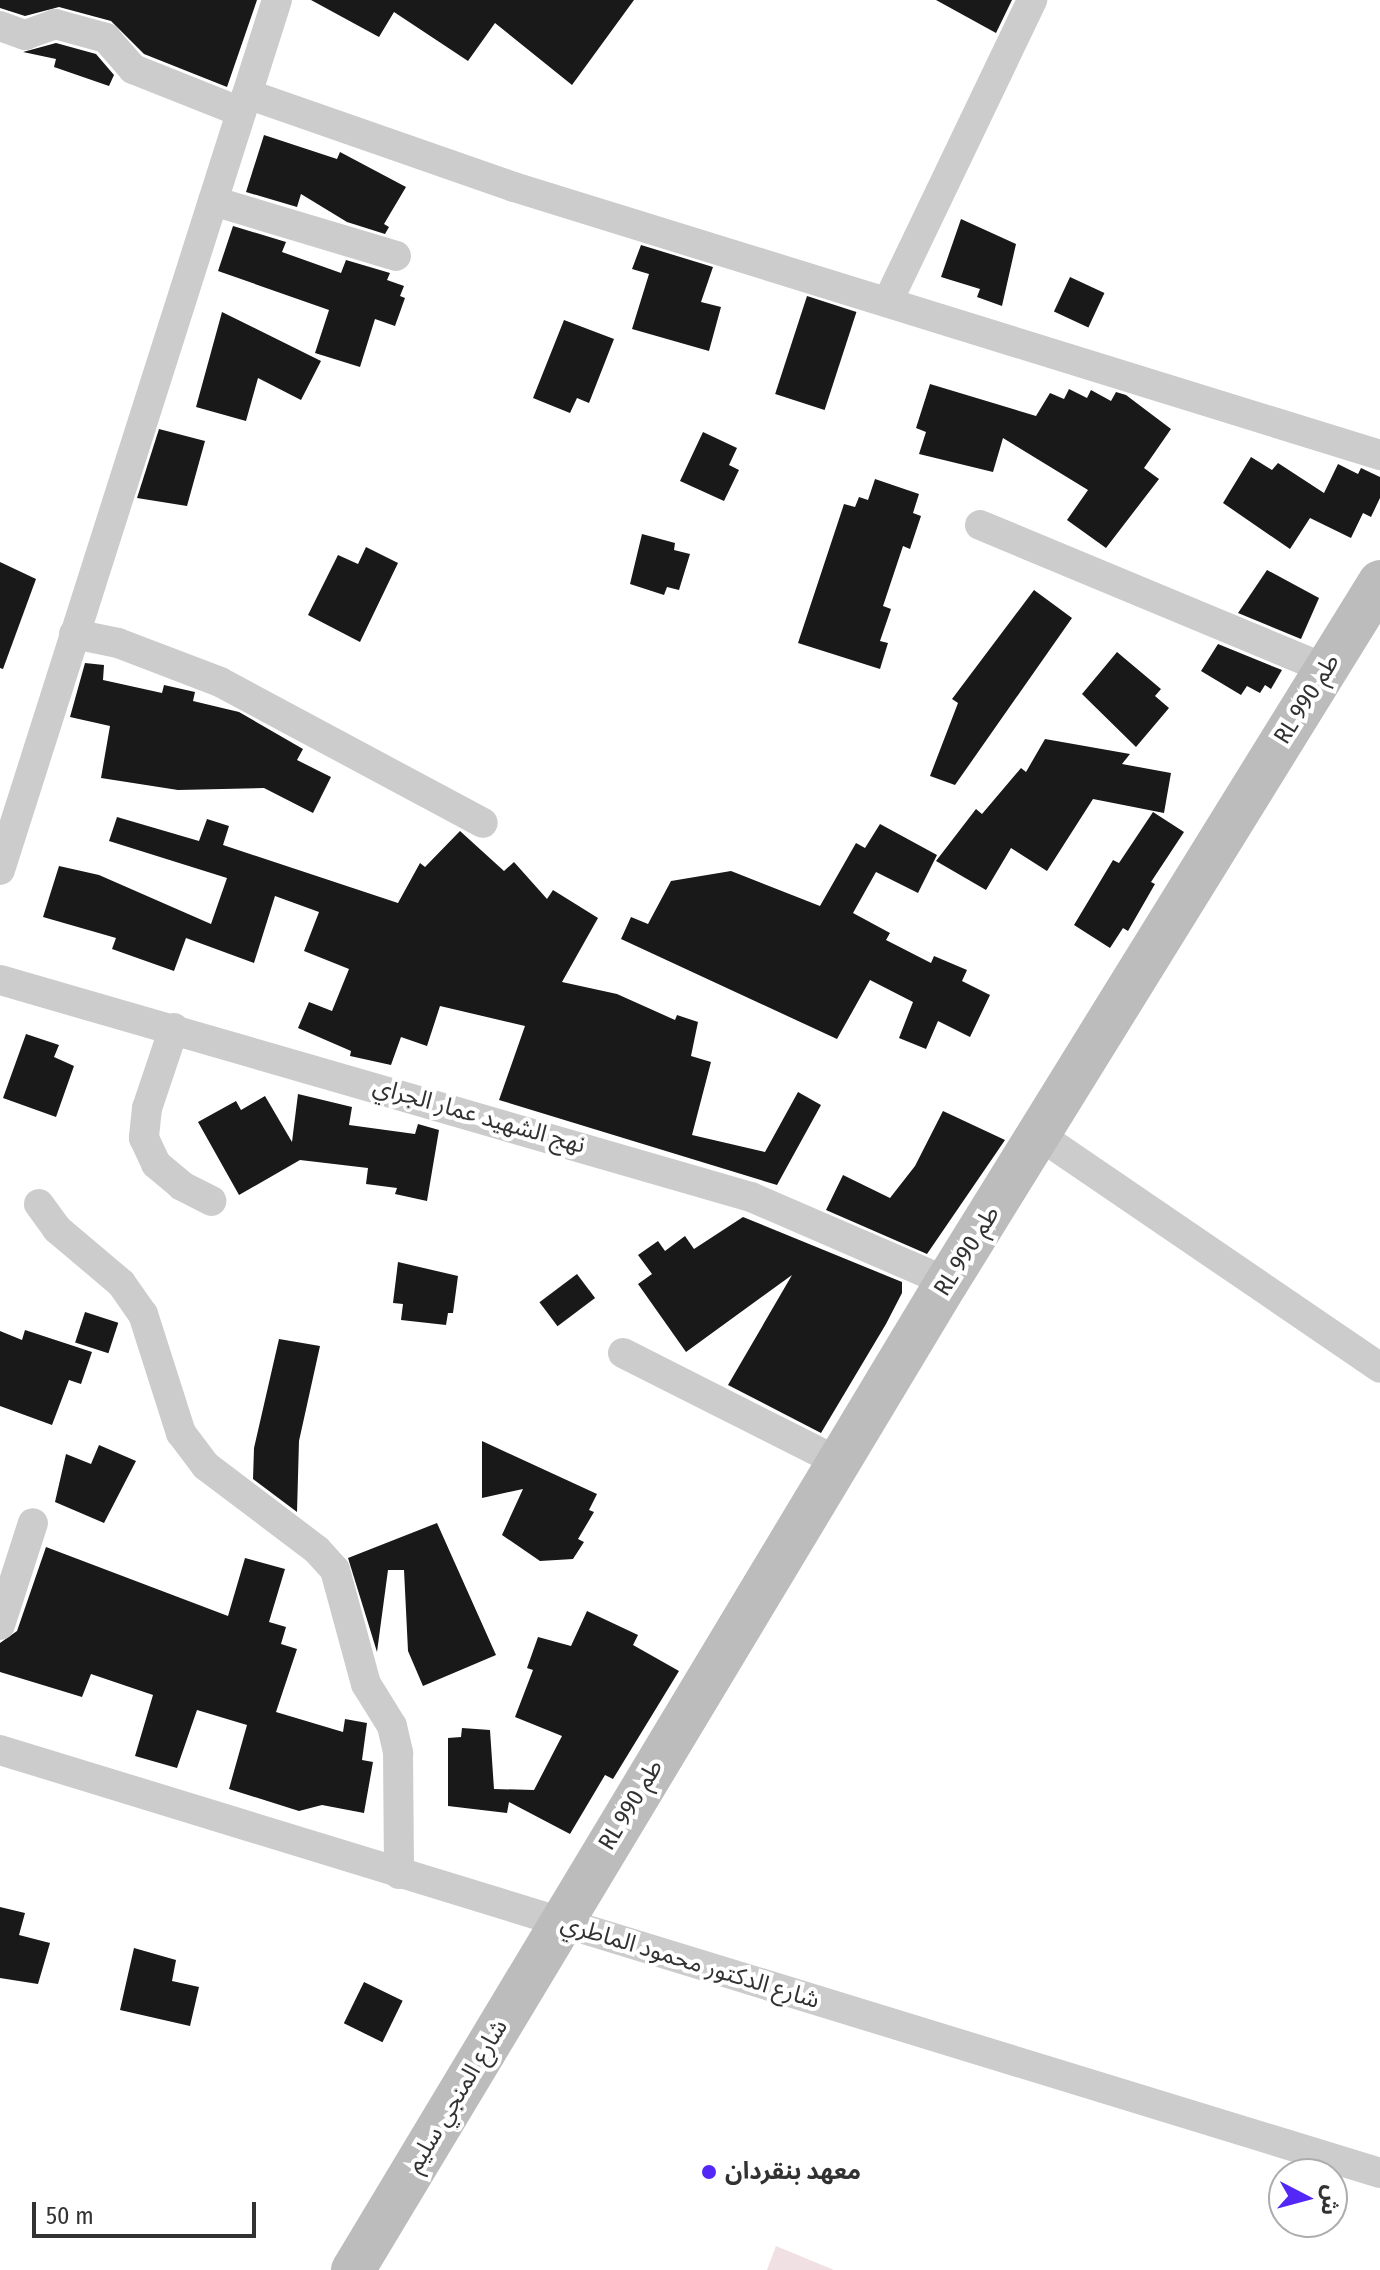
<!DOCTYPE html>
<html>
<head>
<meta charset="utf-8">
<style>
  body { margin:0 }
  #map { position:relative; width:1380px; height:2270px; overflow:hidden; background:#fff; font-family:"Fira Sans Condensed","Noto Sans Arabic",sans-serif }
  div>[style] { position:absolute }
  .green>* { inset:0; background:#f0e0e4 }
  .building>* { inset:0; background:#191919; transform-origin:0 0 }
  .street>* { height:30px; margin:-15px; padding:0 15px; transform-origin:15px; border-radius:15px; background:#ccc }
  .secondary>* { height:44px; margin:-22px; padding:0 22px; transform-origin:22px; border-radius:22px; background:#bcbcbc }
  .dots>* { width:22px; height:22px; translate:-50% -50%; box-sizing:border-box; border:4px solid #fff; border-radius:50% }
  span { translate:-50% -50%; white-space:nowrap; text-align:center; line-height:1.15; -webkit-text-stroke:8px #fff; paint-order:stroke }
  .street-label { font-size:24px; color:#323232 }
  .poi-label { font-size:24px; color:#323232; font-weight:700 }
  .left { translate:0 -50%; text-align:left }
  .north { position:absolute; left:1268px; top:2158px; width:80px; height:80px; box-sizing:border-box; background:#fff; border:2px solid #adadad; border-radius:50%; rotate:96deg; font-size:22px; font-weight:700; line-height:32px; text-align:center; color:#323232 }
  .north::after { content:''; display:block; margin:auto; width:28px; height:36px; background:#5328f6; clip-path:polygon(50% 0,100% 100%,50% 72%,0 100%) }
  .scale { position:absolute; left:32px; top:2202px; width:224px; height:36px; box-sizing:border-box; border:4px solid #323232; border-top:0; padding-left:10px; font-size:24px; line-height:28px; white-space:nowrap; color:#323232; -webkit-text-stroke:6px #fff; paint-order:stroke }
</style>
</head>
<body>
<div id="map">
  <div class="green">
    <i style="clip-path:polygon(776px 2246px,834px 2270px,767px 2270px)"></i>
  </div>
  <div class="building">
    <i style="clip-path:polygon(0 0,257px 0,227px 87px,144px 54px,111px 21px,59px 7px,25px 16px,0 8px)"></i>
    <i style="clip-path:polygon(311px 0,634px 0,572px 85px,495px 23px,468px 61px,394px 12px,379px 37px)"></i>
    <i style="clip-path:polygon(936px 0,1012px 0,996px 33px)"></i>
    <i style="clip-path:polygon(56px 43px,96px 54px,114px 75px,109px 86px,54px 67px,56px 59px,23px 52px)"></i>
    <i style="clip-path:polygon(264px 135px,337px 159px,340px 152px,406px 187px,384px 224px,389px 227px,385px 234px,347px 222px,301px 194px,297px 207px,246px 192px)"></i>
    <i style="clip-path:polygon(961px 219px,1016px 244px,1002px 306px,977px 297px,980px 289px,941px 277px)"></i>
    <i style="clip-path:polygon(233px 226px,286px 242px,282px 252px,341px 273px,346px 260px,390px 273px,387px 280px,404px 286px,400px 296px,405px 298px,395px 326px,375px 319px,360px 367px,315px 353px,329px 310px,218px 271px)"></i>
    <i style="clip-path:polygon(641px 245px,713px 267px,701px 302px,721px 307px,709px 351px,632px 329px,649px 274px,632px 269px)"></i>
    <i style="left:1070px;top:277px;width:38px;height:38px;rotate:25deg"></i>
    <i style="left:807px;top:296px;width:52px;height:103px;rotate:18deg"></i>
    <i style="clip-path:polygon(222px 312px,321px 361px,301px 400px,258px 378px,246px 421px,196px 407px)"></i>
    <i style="clip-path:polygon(564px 320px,614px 339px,589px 403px,577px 398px,570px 413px,533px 398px)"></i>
    <i style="clip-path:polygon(930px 384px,1036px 416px,1050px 393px,1064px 399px,1069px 389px,1087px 398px,1091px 390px,1111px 401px,1116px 392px,1126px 395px,1171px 429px,1144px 468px,1159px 479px,1106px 548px,1067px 520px,1088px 490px,1003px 438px,993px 472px,919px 454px,926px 432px,916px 428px)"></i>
    <i style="clip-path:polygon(159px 429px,205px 441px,187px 506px,137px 498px)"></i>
    <i style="clip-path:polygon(703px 432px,737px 448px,729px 465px,739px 470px,724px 501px,680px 481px)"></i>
    <i style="clip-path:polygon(1251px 457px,1272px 470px,1278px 463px,1324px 493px,1338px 464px,1358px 474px,1361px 468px,1380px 477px,1380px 498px,1371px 517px,1363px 513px,1351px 538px,1310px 518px,1290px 549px,1223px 503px)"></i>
    <i style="clip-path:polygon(875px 479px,919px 494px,913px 513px,921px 516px,910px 549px,903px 546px,883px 606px,891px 609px,880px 641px,888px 643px,880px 669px,798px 643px,844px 504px,855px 507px,859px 497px,868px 500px)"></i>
    <i style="clip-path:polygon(642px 534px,675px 543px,674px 550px,690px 554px,679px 590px,667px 587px,664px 595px,630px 584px)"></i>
    <i style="clip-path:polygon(366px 547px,398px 563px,360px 642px,308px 615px,338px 555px,358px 564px)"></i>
    <i style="clip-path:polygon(0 562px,36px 579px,3px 669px,0 668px)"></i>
    <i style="clip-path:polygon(1267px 570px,1319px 598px,1301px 639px,1238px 613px)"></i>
    <i style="clip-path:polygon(1034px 590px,1072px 618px,955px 785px,930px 776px,958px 703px,952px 699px)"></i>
    <i style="clip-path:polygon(1218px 644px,1282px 670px,1271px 689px,1265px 685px,1260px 693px,1247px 686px,1241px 695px,1201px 671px)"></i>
    <i style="clip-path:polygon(1117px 652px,1161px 689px,1155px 696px,1169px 708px,1136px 747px,1082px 694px)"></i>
    <i style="clip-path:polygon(85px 663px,104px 665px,103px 680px,162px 693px,164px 685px,195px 692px,193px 701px,239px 712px,303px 749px,297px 760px,331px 777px,313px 813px,264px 788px,178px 790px,101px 778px,110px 726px,70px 717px)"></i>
    <i style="clip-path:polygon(1045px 739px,1130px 754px,1122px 764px,1171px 773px,1164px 813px,1093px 799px,1047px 871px,1011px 848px,986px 890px,936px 861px,976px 809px,982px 814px,1021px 768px,1026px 772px)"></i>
    <i style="clip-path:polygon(1153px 812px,1184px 832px,1151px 882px,1155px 884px,1128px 931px,1123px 928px,1110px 948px,1074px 925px,1113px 860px,1119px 863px)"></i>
    <i style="clip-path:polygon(117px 817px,199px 841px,207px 819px,229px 826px,223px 845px,398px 903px,420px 863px,425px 867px,460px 831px,504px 871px,514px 862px,547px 899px,553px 890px,598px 918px,562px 982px,617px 994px,675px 1020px,677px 1015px,698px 1022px,691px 1056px,711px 1062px,692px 1135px,765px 1152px,798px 1092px,821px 1105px,777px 1185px,499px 1100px,525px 1026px,440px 1006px,427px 1046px,401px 1037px,391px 1065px,350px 1056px,351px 1051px,298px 1028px,309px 1002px,332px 1011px,349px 969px,304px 951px,319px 912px,275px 896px,254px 963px,186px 938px,174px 971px,112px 949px,116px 938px,43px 917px,59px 866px,99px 875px,211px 924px,227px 878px,109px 841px)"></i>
    <i style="clip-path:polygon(880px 824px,937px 855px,918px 893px,876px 872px,853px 913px,890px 933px,886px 940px,931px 963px,934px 956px,967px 970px,962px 981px,990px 995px,970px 1037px,938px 1021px,926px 1049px,899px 1038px,913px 1002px,870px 980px,837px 1039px,621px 939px,631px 917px,648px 924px,671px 881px,731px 871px,820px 906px,856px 843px,865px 848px)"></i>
    <i style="clip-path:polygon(26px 1034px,59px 1045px,54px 1057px,74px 1066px,56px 1117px,3px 1098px)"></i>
    <i style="clip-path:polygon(298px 1094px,352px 1107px,349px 1125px,415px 1134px,418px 1124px,439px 1130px,427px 1201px,395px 1194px,397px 1188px,366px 1184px,368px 1168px,300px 1160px,239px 1195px,198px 1122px,236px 1101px,241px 1110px,265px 1096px,292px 1142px)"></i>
    <i style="clip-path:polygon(943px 1111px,1005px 1140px,927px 1254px,826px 1210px,843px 1175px,890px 1198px,915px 1166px)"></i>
    <i style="clip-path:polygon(743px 1217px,902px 1282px,902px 1293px,886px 1324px,821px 1433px,728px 1385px,792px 1275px,686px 1352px,638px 1284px,652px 1274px,638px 1255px,658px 1241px,665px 1251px,685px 1236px,694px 1249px)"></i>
    <i style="clip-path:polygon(398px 1262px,458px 1276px,453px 1313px,448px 1313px,446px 1325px,401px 1320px,403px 1304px,393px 1303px)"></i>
    <i style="left:577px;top:1274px;width:30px;height:47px;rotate:53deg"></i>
    <i style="left:85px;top:1312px;width:35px;height:32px;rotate:18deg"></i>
    <i style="clip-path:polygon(25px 1330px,92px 1352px,81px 1384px,69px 1380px,52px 1425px,0 1406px,0 1331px,22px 1340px)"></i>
    <i style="clip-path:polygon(279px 1339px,320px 1346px,299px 1441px,297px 1512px,253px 1479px,254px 1448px)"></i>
    <i style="clip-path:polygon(482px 1441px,597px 1494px,589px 1510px,594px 1512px,578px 1539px,584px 1542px,573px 1559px,540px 1561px,502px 1535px,523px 1489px,482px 1498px)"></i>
    <i style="clip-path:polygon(99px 1445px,136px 1461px,104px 1523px,55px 1502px,66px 1454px,91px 1464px)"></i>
    <i style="clip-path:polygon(437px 1523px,496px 1655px,423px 1686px,408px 1651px,404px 1570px,388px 1570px,377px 1652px,348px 1558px)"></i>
    <i style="clip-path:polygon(46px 1547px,228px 1616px,245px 1558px,285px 1569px,269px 1622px,286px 1627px,281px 1644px,297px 1649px,276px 1712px,343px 1732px,345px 1719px,367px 1723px,362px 1760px,373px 1762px,364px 1813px,322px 1805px,299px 1811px,229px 1789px,247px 1725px,197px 1710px,177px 1768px,135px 1756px,153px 1695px,91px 1674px,82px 1697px,0 1672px,0 1643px,17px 1631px)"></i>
    <i style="clip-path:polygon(587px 1611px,638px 1635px,633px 1645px,679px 1671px,613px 1779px,605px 1775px,570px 1834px,509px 1802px,507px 1813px,448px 1806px,448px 1738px,461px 1737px,462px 1728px,490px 1730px,494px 1789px,534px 1790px,562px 1736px,515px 1717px,533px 1670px,527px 1668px,538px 1637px,571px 1646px)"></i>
    <i style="clip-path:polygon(0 1907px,25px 1913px,19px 1935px,50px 1943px,38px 1984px,0 1978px)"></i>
    <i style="clip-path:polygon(134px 1948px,176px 1960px,172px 1981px,199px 1987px,190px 2026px,120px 2010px)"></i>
    <i style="left:364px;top:1982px;width:43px;height:46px;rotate:26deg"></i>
  </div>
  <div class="street">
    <i style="left:0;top:26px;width:27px;rotate:20deg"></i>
    <i style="left:25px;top:35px;width:32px;rotate:-20deg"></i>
    <i style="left:55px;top:24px;width:53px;rotate:15.4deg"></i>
    <i style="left:106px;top:38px;width:41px;rotate:48.9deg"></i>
    <i style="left:133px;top:69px;width:116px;rotate:21.7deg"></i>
    <i style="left:247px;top:94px;width:283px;rotate:19.2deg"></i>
    <i style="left:514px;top:187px;width:907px;rotate:17.2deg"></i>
    <i style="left:213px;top:201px;width:191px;rotate:16.7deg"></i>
    <i style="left:888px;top:301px;width:334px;rotate:-64.4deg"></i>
    <i style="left:980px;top:525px;width:375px;rotate:22.6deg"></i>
    <i style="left:74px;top:634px;width:45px;rotate:11.6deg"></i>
    <i style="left:118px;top:643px;width:109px;rotate:20.9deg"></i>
    <i style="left:220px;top:682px;width:298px;rotate:28.2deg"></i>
    <i style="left:0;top:870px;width:913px;rotate:-72.34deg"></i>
    <i style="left:0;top:980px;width:782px;rotate:16.12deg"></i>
    <i style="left:751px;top:1197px;width:214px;rotate:23.4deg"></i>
    <i style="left:174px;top:1028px;width:84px;rotate:108.6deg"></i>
    <i style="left:147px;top:1108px;width:30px;rotate:96deg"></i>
    <i style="left:144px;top:1138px;width:29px;rotate:65deg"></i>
    <i style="left:156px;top:1164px;width:34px;rotate:40deg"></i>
    <i style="left:182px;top:1186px;width:33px;rotate:27deg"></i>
    <i style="left:1039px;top:1135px;width:413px;rotate:34.3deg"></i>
    <i style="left:39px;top:1204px;width:31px;rotate:54deg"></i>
    <i style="left:57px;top:1229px;width:84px;rotate:40.2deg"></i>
    <i style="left:121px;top:1283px;width:38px;rotate:55deg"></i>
    <i style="left:143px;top:1314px;width:125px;rotate:72.3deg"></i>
    <i style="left:181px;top:1433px;width:41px;rotate:52.9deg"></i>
    <i style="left:206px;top:1466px;width:139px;rotate:37.1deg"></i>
    <i style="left:317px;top:1550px;width:27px;rotate:48deg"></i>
    <i style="left:335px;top:1570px;width:118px;rotate:74.8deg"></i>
    <i style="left:366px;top:1684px;width:49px;rotate:58.2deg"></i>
    <i style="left:392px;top:1726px;width:28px;rotate:77deg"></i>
    <i style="left:398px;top:1753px;width:121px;rotate:89.5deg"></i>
    <i style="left:623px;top:1353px;width:242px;rotate:26.8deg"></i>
    <i style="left:0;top:1625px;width:107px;rotate:-72.1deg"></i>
    <i style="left:0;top:1750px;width:1443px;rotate:17.04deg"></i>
  </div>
  <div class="secondary">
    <i style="left:353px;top:2270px;width:1153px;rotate:-58.99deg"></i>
    <i style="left:947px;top:1282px;width:823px;rotate:-58.26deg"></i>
  </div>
  <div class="dots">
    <i style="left:709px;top:2172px;background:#5328f6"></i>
  </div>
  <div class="street-label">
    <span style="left:1307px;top:699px;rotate:-58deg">RL طم 990</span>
    <span style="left:479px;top:1116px;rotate:16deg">نهج الشهيد عمار الجراي</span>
    <span style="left:967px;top:1251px;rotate:-58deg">RL طم 990</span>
    <span style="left:631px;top:1805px;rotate:-59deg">RL طم 990</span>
    <span style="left:690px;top:1962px;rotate:17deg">شارع الدكتور محمود الماطري</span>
    <span style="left:457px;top:2096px;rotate:-59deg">شارع المنجي سليم</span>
  </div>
  <div class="poi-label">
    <span class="left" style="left:725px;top:2172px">معهد بنقردان</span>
  </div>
  <div class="north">ش</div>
  <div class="scale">50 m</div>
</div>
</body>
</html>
